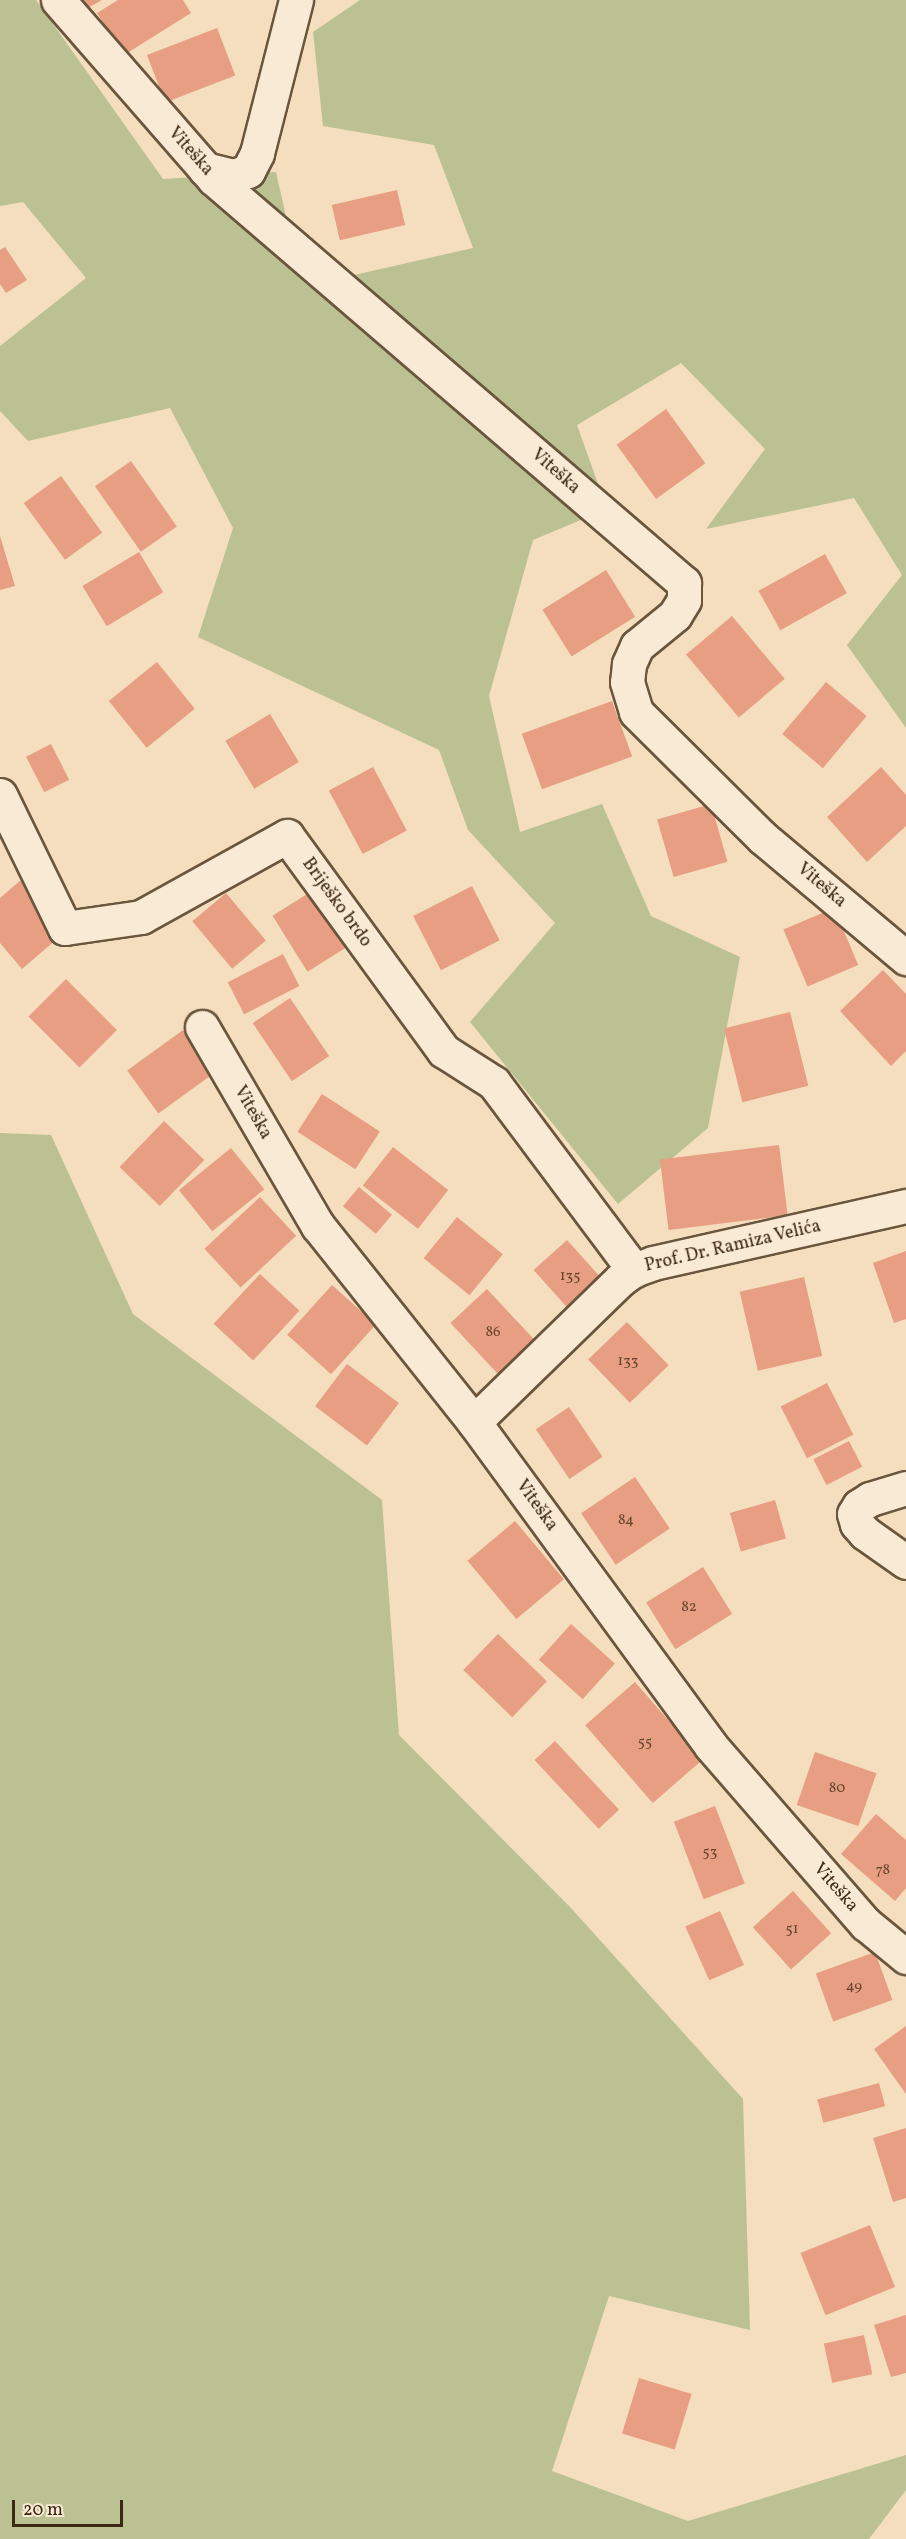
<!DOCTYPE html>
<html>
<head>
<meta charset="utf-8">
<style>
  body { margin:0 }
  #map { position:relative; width:906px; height:2539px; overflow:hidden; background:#f4debd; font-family:Vollkorn,serif }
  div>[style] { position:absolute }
  .green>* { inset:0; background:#bbc192 }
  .building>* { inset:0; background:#e79e82; transform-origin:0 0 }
  .roads { filter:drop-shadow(2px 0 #6a553d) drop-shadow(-2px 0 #6a553d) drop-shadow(0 2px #6a553d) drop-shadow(0 -2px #6a553d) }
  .minor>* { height:33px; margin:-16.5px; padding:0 16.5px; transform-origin:16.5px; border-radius:16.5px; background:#f8ead4 }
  span { translate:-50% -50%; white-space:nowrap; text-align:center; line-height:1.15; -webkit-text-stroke:4.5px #f8ead4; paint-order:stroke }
  .number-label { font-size:15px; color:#67452e }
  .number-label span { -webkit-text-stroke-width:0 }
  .street-label { font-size:18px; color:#3c2712 }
  .scale { position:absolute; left:12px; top:2500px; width:111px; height:27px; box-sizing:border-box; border:3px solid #3c2712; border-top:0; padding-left:8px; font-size:18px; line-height:21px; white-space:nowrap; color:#3c2712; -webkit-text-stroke:4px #f8ead4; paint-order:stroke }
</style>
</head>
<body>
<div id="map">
  <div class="green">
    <i style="clip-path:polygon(0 0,36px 0,163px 179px,276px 172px,296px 261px,341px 278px,473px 248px,434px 145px,323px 126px,313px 32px,360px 0,906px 0,906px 728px,847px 645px,902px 575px,854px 498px,706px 529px,765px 449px,681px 363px,577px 425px,607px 509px,533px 540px,489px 696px,520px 832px,602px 804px,651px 916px,740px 957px,708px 1128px,618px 1204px,470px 1022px,555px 923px,468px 830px,439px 750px,198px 637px,233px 528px,170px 408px,28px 441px,0 411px,0 346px,86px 278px,23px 202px,0 206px)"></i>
    <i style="clip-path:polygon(0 1133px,51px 1135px,133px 1314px,382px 1500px,399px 1735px,571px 1908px,743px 2099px,750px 2330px,609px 2296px,552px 2471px,688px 2521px,906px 2455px,906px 2490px,869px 2539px,0 2539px)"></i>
  </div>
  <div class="building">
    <i style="clip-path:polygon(81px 0,102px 0,86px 9px)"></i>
    <i style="clip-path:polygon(118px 0,183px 0,191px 13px,124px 55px,97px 13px)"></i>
    <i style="left:217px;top:28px;width:51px;height:75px;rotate:69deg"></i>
    <i style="left:397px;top:190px;width:36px;height:67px;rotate:77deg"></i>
    <i style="clip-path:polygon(5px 247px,27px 280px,6px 293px,0 284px,0 250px)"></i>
    <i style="left:666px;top:409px;width:67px;height:61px;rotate:54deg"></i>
    <i style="left:131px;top:461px;width:80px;height:44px;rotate:55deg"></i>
    <i style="left:61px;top:476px;width:70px;height:46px;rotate:54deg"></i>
    <i style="clip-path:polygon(0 536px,15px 586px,0 590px)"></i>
    <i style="left:139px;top:552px;width:47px;height:66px;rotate:59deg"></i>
    <i style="left:825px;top:554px;width:45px;height:76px;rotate:61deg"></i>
    <i style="left:606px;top:570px;width:55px;height:75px;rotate:58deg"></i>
    <i style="left:732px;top:616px;width:82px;height:60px;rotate:50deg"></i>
    <i style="left:157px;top:662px;width:60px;height:62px;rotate:51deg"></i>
    <i style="left:826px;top:682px;width:53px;height:68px;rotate:40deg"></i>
    <i style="left:612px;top:701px;width:59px;height:96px;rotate:70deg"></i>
    <i style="left:270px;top:714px;width:56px;height:52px;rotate:59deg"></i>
    <i style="left:51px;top:744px;width:40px;height:28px;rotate:63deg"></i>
    <i style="left:373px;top:767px;width:72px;height:50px;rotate:62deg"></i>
    <i style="clip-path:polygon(881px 767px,906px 795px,906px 826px,867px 862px,827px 817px)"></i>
    <i style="left:711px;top:804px;width:60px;height:56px;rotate:74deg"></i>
    <i style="clip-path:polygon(21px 880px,65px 932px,22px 969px,0 943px,0 898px)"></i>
    <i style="left:320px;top:886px;width:66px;height:56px;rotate:58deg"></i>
    <i style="left:472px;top:886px;width:61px;height:66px;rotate:63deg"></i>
    <i style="left:226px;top:893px;width:62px;height:44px;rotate:50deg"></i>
    <i style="left:834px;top:908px;width:62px;height:55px;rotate:67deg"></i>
    <i style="left:283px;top:954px;width:36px;height:62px;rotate:63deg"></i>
    <i style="clip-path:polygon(883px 970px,906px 994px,906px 1051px,891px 1066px,840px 1011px)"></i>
    <i style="left:66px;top:979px;width:72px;height:53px;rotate:45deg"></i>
    <i style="left:290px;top:998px;width:70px;height:45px;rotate:56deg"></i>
    <i style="left:790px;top:1012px;width:76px;height:68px;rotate:76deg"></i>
    <i style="left:183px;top:1030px;width:53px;height:69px;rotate:54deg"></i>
    <i style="left:322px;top:1094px;width:69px;height:45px;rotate:33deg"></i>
    <i style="left:164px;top:1121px;width:56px;height:64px;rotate:44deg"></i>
    <i style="left:779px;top:1145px;width:71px;height:120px;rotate:83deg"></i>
    <i style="left:393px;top:1147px;width:70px;height:49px;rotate:38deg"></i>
    <i style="left:231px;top:1148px;width:53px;height:67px;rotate:51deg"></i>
    <i style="left:359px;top:1187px;width:43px;height:25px;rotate:40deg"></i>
    <i style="left:260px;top:1197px;width:53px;height:76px;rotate:47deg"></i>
    <i style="left:457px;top:1217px;width:59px;height:53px;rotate:39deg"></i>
    <i style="left:567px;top:1240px;width:58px;height:45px;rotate:48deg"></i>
    <i style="clip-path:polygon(906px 1251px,906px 1319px,894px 1323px,873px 1263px)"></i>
    <i style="left:260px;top:1274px;width:54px;height:68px;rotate:43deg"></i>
    <i style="left:804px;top:1277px;width:81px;height:66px;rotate:77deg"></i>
    <i style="left:332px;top:1285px;width:59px;height:67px;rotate:42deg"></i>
    <i style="left:487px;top:1289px;width:74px;height:50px;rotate:47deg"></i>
    <i style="left:627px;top:1322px;width:60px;height:54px;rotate:46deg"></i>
    <i style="left:347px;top:1364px;width:65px;height:53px;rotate:37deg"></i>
    <i style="left:827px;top:1383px;width:58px;height:52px;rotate:63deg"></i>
    <i style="left:569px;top:1407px;width:60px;height:40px;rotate:56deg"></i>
    <i style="left:849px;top:1441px;width:29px;height:40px;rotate:63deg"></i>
    <i style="left:635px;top:1477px;width:62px;height:65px;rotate:56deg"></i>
    <i style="left:775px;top:1500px;width:40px;height:47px;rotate:74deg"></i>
    <i style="left:515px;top:1521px;width:76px;height:62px;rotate:50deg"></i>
    <i style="left:703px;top:1567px;width:55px;height:67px;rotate:58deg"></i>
    <i style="left:571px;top:1624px;width:59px;height:48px;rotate:42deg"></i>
    <i style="left:498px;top:1634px;width:68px;height:50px;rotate:44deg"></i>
    <i style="left:635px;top:1682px;width:103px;height:66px;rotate:49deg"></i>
    <i style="left:555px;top:1741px;width:94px;height:28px;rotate:47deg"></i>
    <i style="left:815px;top:1752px;width:65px;height:56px;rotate:19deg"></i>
    <i style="left:715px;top:1806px;width:83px;height:44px;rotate:69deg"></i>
    <i style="clip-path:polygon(876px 1814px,906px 1840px,906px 1888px,895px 1901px,841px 1854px)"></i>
    <i style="left:793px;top:1891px;width:57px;height:54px;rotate:48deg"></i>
    <i style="left:720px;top:1911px;width:59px;height:38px;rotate:66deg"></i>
    <i style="left:875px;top:1952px;width:51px;height:63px;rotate:70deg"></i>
    <i style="clip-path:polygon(906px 2026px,906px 2094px,874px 2049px)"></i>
    <i style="left:879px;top:2083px;width:24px;height:64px;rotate:75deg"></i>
    <i style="clip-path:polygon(906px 2128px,906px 2198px,893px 2202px,873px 2138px)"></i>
    <i style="left:870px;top:2225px;width:67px;height:75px;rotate:68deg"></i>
    <i style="clip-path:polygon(906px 2315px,906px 2373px,891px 2377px,874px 2325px)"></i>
    <i style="left:864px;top:2335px;width:40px;height:41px;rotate:78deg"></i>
    <i style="left:639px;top:2378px;width:55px;height:58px;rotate:17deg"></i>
  </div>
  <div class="roads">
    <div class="minor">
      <i style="left:58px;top:0;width:237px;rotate:48.9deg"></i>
      <i style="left:214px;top:179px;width:620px;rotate:40.68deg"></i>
      <i style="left:684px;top:583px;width:17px;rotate:90deg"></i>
      <i style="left:684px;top:600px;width:17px;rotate:121deg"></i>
      <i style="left:675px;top:615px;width:49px;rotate:140.8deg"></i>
      <i style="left:637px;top:646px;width:20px;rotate:114deg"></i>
      <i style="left:629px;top:664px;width:18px;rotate:96deg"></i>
      <i style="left:627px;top:682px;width:31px;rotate:73deg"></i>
      <i style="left:636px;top:712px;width:179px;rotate:44.8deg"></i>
      <i style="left:763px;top:838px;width:187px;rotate:40deg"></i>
      <i style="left:205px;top:169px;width:30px;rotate:14deg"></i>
      <i style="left:234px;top:176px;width:15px;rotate:-20deg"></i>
      <i style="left:248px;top:171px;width:20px;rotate:-63deg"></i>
      <i style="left:257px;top:153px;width:158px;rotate:-75.7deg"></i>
      <i style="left:0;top:795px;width:148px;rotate:64deg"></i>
      <i style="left:65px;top:928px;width:77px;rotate:-8.2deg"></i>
      <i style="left:141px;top:917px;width:167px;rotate:-29deg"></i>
      <i style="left:287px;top:836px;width:266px;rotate:53.9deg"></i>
      <i style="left:444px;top:1051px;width:59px;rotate:32.6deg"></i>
      <i style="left:494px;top:1083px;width:234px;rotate:53.2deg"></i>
      <i style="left:202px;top:1027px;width:230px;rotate:59.8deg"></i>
      <i style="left:318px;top:1226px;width:251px;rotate:51.5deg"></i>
      <i style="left:474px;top:1422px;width:401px;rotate:53.8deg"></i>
      <i style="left:711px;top:1746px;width:236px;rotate:49deg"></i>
      <i style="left:866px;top:1924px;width:52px;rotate:39.5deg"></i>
      <i style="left:474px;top:1422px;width:204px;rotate:-44.2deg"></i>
      <i style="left:620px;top:1280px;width:17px;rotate:-36deg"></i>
      <i style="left:634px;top:1270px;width:20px;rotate:-20deg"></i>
      <i style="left:653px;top:1263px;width:259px;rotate:-12.7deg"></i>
      <i style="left:906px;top:1488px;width:38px;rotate:163deg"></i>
      <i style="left:870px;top:1499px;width:13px;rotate:148deg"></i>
      <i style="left:859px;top:1506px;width:9px;rotate:122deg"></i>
      <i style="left:854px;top:1514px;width:10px;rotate:73deg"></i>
      <i style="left:857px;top:1524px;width:12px;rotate:48deg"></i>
      <i style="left:865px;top:1533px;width:50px;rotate:35.3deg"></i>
    </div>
  </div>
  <div class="number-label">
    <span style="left:570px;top:1277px">135</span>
    <span style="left:493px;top:1333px">86</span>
    <span style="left:628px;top:1362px">133</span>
    <span style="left:626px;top:1521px">84</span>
    <span style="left:689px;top:1608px">82</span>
    <span style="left:645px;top:1743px">55</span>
    <span style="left:837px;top:1789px">80</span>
    <span style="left:710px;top:1853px">53</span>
    <span style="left:883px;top:1871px">78</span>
    <span style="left:792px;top:1930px">51</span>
    <span style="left:854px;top:1987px">49</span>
  </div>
  <div class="street-label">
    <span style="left:190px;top:152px;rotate:48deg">Viteška</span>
    <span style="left:555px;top:472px;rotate:41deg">Viteška</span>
    <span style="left:821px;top:886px;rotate:40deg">Viteška</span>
    <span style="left:336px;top:903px;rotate:54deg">Briješko brdo</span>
    <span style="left:252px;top:1113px;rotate:60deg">Viteška</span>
    <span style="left:733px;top:1247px;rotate:-13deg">Prof. Dr. Ramiza Velića</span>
    <span style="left:536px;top:1506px;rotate:54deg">Viteška</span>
    <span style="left:835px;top:1888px;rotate:49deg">Viteška</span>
  </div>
  <div class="scale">20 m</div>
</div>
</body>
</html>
